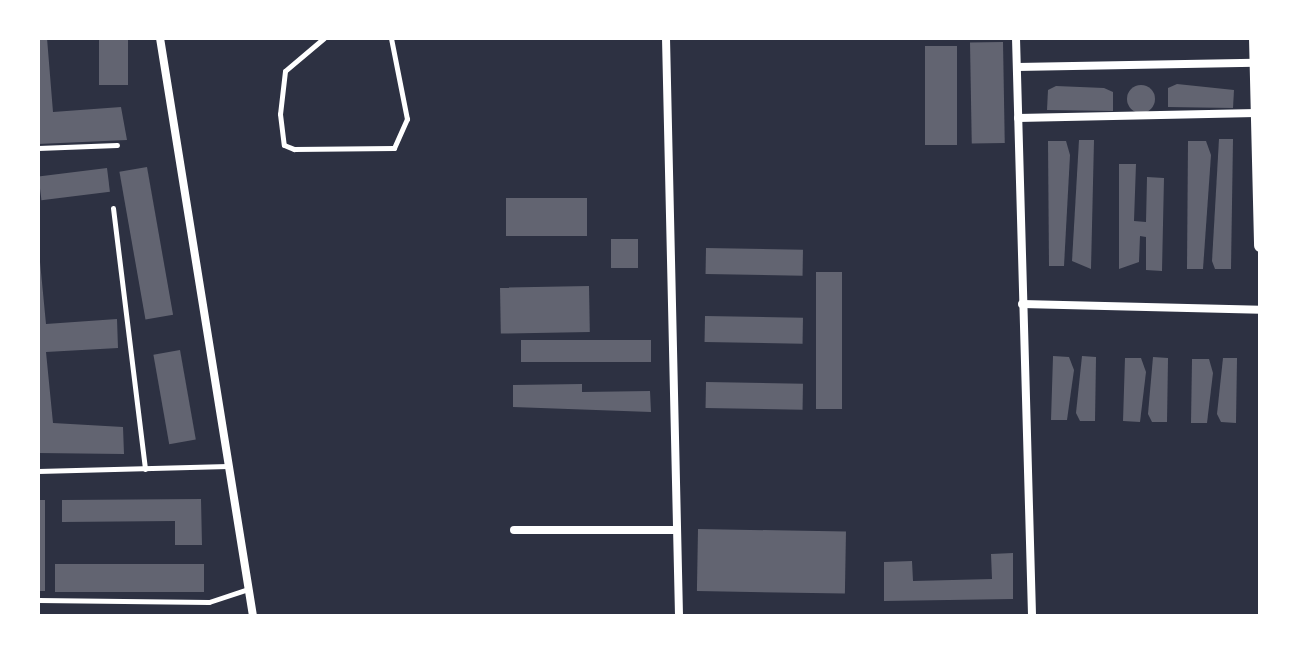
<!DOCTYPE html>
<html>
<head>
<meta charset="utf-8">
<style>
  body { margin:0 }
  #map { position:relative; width:1298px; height:654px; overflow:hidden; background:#2d3142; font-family:"Noto Sans",sans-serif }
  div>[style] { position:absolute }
  .building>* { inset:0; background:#626471; transform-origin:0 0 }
  .round { border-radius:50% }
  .service>* { height:5px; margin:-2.5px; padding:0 2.5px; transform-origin:2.5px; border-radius:2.5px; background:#fff }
  .minor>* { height:8px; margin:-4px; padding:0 4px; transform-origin:4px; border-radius:4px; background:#fff }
  .tertiary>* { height:12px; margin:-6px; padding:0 6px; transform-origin:6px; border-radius:6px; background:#fff }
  span { translate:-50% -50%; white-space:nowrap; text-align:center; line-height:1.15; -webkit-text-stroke:7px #fff; paint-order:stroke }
  .frame { position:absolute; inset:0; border:40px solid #fff; pointer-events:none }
</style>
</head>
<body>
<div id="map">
  <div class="building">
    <i style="clip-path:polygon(38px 38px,47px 38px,53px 112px,121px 107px,127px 140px,38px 144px)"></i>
    <i style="left:99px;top:38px;width:29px;height:47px"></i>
    <i style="left:1003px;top:42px;width:101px;height:33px;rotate:89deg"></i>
    <i style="left:925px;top:46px;width:32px;height:99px"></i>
    <i style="clip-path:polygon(1177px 84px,1234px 90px,1233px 108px,1168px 107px,1168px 88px)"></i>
    <i class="round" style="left:1127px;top:85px;width:28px;height:28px"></i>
    <i style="clip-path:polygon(1056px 86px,1104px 88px,1113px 92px,1113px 111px,1047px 110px,1048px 90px)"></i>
    <i style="clip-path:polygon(1219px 139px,1233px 139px,1231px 269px,1215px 269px,1212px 261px)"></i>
    <i style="clip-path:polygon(1079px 140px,1094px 140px,1091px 269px,1072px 261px)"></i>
    <i style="clip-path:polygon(1048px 141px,1066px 141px,1070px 155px,1064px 266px,1049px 266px)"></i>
    <i style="clip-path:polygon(1188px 141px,1206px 141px,1211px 155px,1203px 269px,1187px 269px)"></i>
    <i style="clip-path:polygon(1119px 164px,1136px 164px,1134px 221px,1146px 222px,1147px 177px,1164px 178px,1162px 271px,1146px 270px,1146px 237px,1140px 236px,1139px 262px,1119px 269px)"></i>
    <i style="left:147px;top:167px;width:150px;height:28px;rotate:80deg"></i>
    <i style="left:107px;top:168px;width:24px;height:69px;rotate:83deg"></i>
    <i style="left:506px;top:198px;width:81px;height:38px"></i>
    <i style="left:611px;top:239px;width:27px;height:29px"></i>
    <i style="clip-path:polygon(38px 241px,46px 324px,117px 319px,118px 348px,46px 352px,53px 423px,123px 427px,124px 454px,38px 453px)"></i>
    <i style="left:706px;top:248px;width:97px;height:26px;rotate:1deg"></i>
    <i style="left:816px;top:272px;width:26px;height:137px"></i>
    <i style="left:589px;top:286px;width:46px;height:89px;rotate:89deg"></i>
    <i style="left:705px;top:316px;width:98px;height:26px;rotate:1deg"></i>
    <i style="left:521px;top:340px;width:130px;height:22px"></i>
    <i style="left:180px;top:350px;width:91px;height:27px;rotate:80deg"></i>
    <i style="clip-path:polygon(1053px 356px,1069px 357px,1074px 370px,1067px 420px,1051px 420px)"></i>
    <i style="clip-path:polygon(1082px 356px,1096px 357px,1095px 421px,1080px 421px,1076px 413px)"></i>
    <i style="clip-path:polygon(1153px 357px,1168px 358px,1167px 422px,1152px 422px,1148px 414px)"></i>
    <i style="clip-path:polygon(1125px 358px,1141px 358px,1146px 372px,1140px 422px,1123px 421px)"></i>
    <i style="clip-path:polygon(1223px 358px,1237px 358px,1236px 423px,1221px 422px,1217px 414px)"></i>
    <i style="clip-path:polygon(1192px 359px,1209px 359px,1213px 373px,1207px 423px,1191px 423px)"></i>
    <i style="left:706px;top:382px;width:97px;height:26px;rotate:1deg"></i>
    <i style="clip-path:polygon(582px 384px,582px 392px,650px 391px,651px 412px,513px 407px,513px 385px)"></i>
    <i style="clip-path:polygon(201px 499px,202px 545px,175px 545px,175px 521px,62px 522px,62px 500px)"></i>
    <i style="left:38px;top:500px;width:7px;height:91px"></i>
    <i style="left:698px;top:529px;width:148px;height:62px;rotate:1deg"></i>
    <i style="clip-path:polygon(1013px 553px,1013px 599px,884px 601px,884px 562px,912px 561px,913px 581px,992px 579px,991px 554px)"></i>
    <i style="left:55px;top:564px;width:149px;height:28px"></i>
  </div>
  <div class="service">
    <i style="left:324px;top:38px;width:51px;rotate:139.8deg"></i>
    <i style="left:285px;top:71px;width:43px;rotate:96.6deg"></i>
    <i style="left:280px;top:114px;width:31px;rotate:83deg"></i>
    <i style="left:284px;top:145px;width:11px;rotate:22deg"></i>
    <i style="left:294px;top:149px;width:100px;rotate:-0.6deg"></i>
    <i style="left:394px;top:148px;width:32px;rotate:-66deg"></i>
    <i style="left:407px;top:119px;width:83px;rotate:-101.2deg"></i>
    <i style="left:38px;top:148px;width:79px;rotate:-2.2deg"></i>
    <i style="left:113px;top:208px;width:263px;rotate:83deg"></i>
    <i style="left:38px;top:471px;width:190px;rotate:-1.5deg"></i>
    <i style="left:38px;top:600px;width:171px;rotate:0.7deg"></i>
    <i style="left:209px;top:602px;width:41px;rotate:-18.4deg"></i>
  </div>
  <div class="minor">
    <i style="left:160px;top:38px;width:585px;rotate:80.86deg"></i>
    <i style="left:666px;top:38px;width:578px;rotate:88.71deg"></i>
    <i style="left:1016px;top:38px;width:578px;rotate:88.41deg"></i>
    <i style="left:1017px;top:67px;width:238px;rotate:-1deg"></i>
    <i style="left:1018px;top:118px;width:238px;rotate:-1.2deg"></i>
    <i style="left:1022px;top:304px;width:238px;rotate:1.4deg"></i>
    <i style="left:514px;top:530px;width:163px"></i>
  </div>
  <div class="tertiary">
    <i style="left:1255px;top:38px;width:208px;rotate:88.6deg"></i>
  </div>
  <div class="frame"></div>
</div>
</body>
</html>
